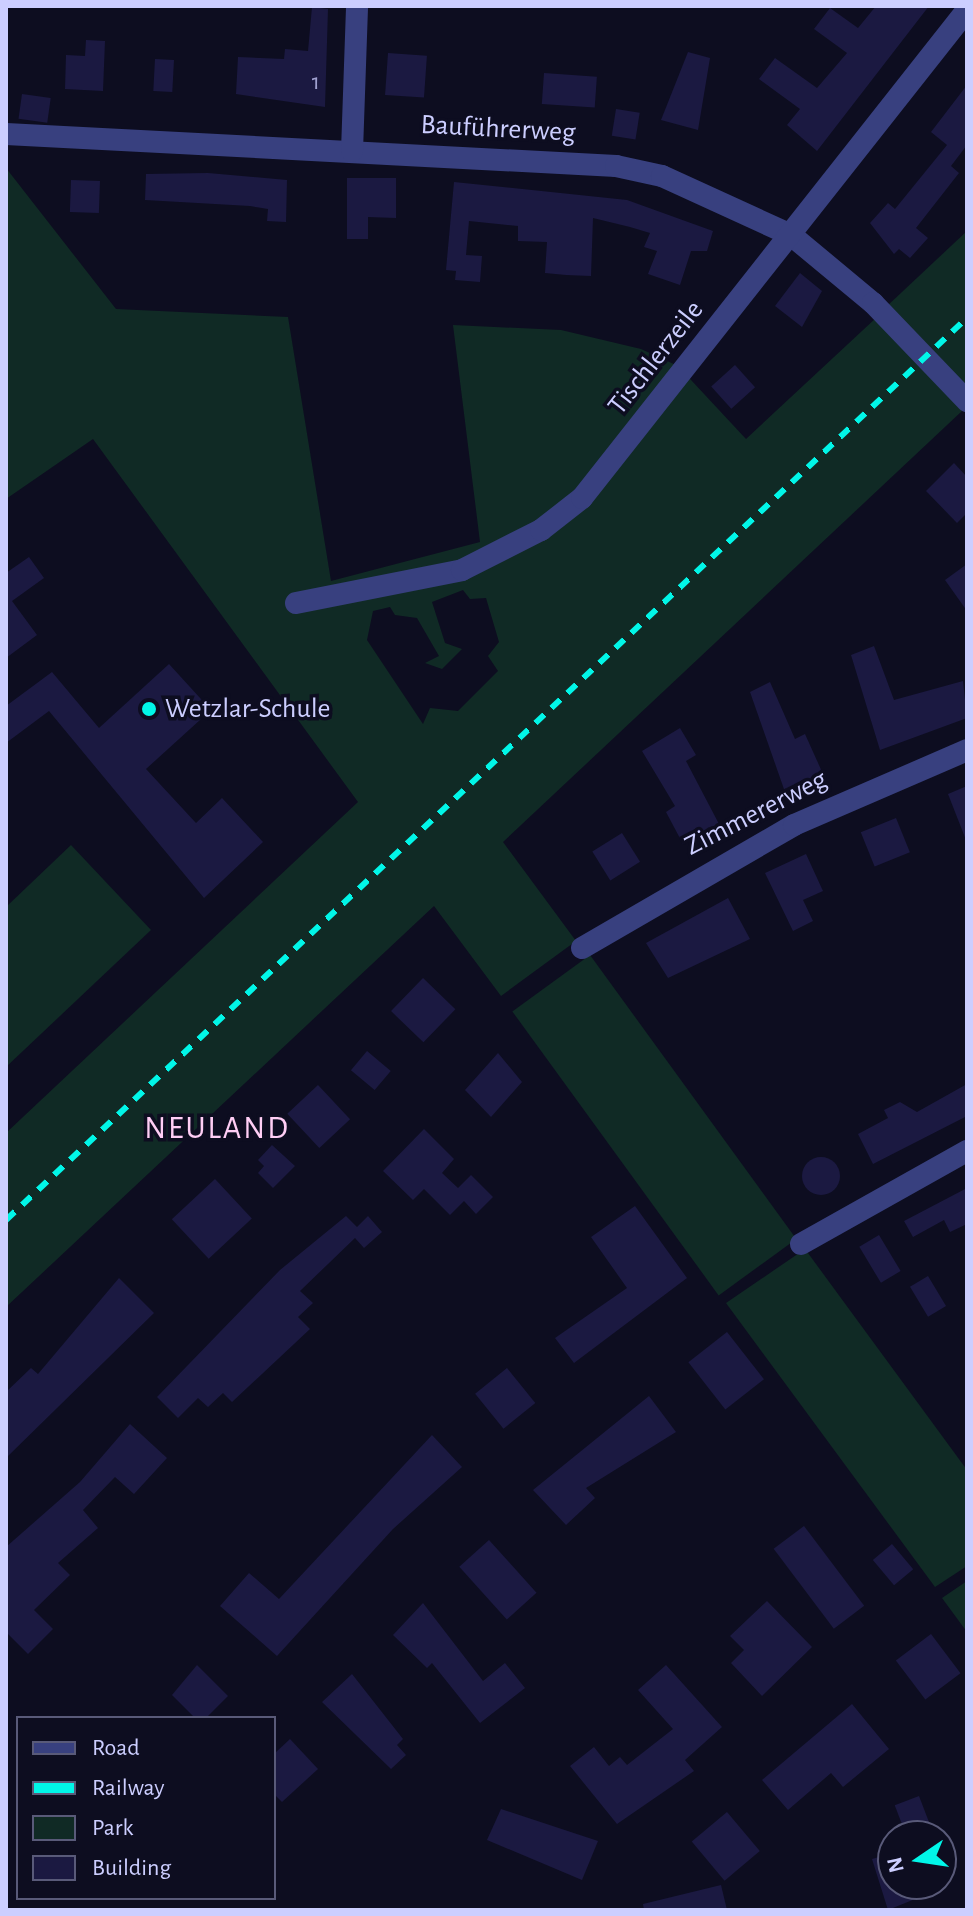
<!DOCTYPE html>
<html>
<head>
<meta charset="utf-8">
<style>
  body { margin:0 }
  #map { position:relative; width:973px; height:1916px; overflow:hidden; background:#0d0d20; font-family:"Alegreya Sans",sans-serif }
  div>[style] { position:absolute }
  .green>* { inset:0; background:#102a25; transform-origin:0 0 }
  .building>* { inset:0; background:#1b1941; transform-origin:0 0 }
  .round { border-radius:50% }
  .minor>* { height:22px; margin:-11px; padding:0 11px; transform-origin:11px; border-radius:11px; background:#38407f }
  .rail>* { height:6px; margin-top:-3px; transform-origin:0; background:repeating-linear-gradient(90deg,#01f6e8 0 12px,transparent 0 22px) }
  .dots>* { width:22px; height:22px; translate:-50% -50%; box-sizing:border-box; border:4px solid #0d0d20; border-radius:50% }
  span { translate:-50% -50%; white-space:nowrap; text-align:center; line-height:1.15; -webkit-text-stroke:7px #0d0d20; paint-order:stroke }
  .number-label { font-size:24px; color:#a0a1d0 }
  .number-label span { -webkit-text-stroke-width:0 }
  .street-label { font-size:28px; color:#ccceff }
  .poi-label { font-size:28px; color:#ccceff }
  .left { translate:0 -50%; text-align:left }
  .quarter-label { font-size:32px; color:#ffcef5; letter-spacing:2px }
  .frame { position:absolute; inset:0; border:8px solid #ccceff; pointer-events:none }
  .legend { position:absolute; left:16px; top:1716px; width:260px; height:184px; box-sizing:border-box; background:#0d0d20; border:2px solid #595a79; margin:0; padding:10px 14px; list-style:none; font-size:24px; color:#ccceff }
  .legend li { display:flex; align-items:center; gap:16px; height:40px }
  .legend b { width:40px; border:2px solid #595a79 }
  .north { position:absolute; left:877px; top:1820px; width:80px; height:80px; box-sizing:border-box; background:#0d0d20; border:2px solid #595a79; border-radius:50%; rotate:257deg; font-size:22px; font-weight:700; line-height:32px; text-align:center; color:#ccceff }
  .north::after { content:''; display:block; margin:auto; width:28px; height:36px; background:#01f6e8; clip-path:polygon(50% 0,100% 100%,50% 72%,0 100%) }
</style>
</head>
<body>
<div id="map">
  <div class="green">
    <i style="clip-path:polygon(evenodd,6px 168px,116px 309px,288px 317px,331px 581px,480px 542px,453px 325px,561px 330px,641px 349px,678px 366px,746px 439px,877px 317px,962px 411px,503px 842px,576px 941px,501px 996px,434px 906px,6px 1307px,6px 1133px,358px 802px,93px 439px,6px 499px,6px 168px,463px 590px,470px 599px,486px 598px,499px 642px,488px 656px,498px 671px,458px 711px,430px 708px,423px 724px,367px 640px,373px 611px,390px 607px,395px 615px,417px 618px,439px 656px,425px 663px,442px 669px,462px 649px,445px 643px,432px 602px,463px 590px)"></i>
    <i style="clip-path:polygon(967px 231px,967px 389px,886px 307px)"></i>
    <i style="clip-path:polygon(71px 845px,151px 930px,6px 1067px,6px 907px)"></i>
    <i style="left:590px;top:955px;width:351px;height:96px;rotate:54deg"></i>
    <i style="clip-path:polygon(805px 1249px,967px 1470px,967px 1566px,935px 1587px,726px 1303px)"></i>
    <i style="clip-path:polygon(967px 1581px,967px 1632px,942px 1598px)"></i>
  </div>
  <div class="building">
    <i style="clip-path:polygon(876px 6px,929px 6px,817px 151px,787px 125px,800px 109px,759px 79px,775px 58px,817px 88px,847px 53px,814px 29px,830px 8px,858px 28px)"></i>
    <i style="clip-path:polygon(312px 7px,328px 9px,325px 107px,236px 94px,238px 57px,284px 59px,285px 49px,308px 51px)"></i>
    <i style="clip-path:polygon(86px 40px,105px 41px,103px 91px,65px 89px,66px 55px,85px 56px)"></i>
    <i style="clip-path:polygon(688px 52px,710px 58px,698px 130px,661px 120px)"></i>
    <i style="left:388px;top:53px;width:39px;height:42px;rotate:4deg"></i>
    <i style="left:155px;top:59px;width:19px;height:32px;rotate:3deg"></i>
    <i style="left:544px;top:73px;width:53px;height:31px;rotate:4deg"></i>
    <i style="clip-path:polygon(967px 85px,967px 145px,951px 166px,959px 173px,916px 228px,928px 238px,910px 258px,899px 249px,894px 254px,870px 223px,888px 203px,895px 209px,947px 145px,931px 132px)"></i>
    <i style="left:22px;top:94px;width:29px;height:25px;rotate:8deg"></i>
    <i style="left:616px;top:109px;width:24px;height:27px;rotate:9deg"></i>
    <i style="clip-path:polygon(208px 173px,287px 180px,286px 222px,267px 221px,268px 209px,250px 206px,145px 200px,146px 174px)"></i>
    <i style="clip-path:polygon(347px 178px,396px 178px,396px 218px,368px 217px,368px 239px,347px 239px)"></i>
    <i style="left:71px;top:180px;width:29px;height:32px;rotate:2deg"></i>
    <i style="clip-path:polygon(454px 182px,627px 200px,713px 231px,707px 251px,691px 251px,680px 285px,648px 274px,657px 251px,644px 247px,650px 233px,630px 227px,593px 218px,591px 276px,566px 275px,545px 273px,547px 242px,518px 241px,518px 226px,469px 221px,466px 255px,482px 256px,480px 282px,455px 280px,456px 271px,446px 270px)"></i>
    <i style="clip-path:polygon(800px 273px,822px 291px,802px 327px,775px 306px)"></i>
    <i style="left:735px;top:365px;width:30px;height:32px;rotate:48deg"></i>
    <i style="clip-path:polygon(954px 463px,967px 477px,967px 513px,957px 523px,926px 491px)"></i>
    <i style="clip-path:polygon(29px 557px,44px 578px,12px 601px,37px 635px,6px 658px,6px 573px)"></i>
    <i style="clip-path:polygon(967px 564px,967px 611px,945px 580px)"></i>
    <i style="clip-path:polygon(874px 646px,894px 700px,963px 681px,967px 718px,880px 750px,851px 655px)"></i>
    <i style="clip-path:polygon(169px 664px,211px 710px,146px 769px,196px 823px,222px 798px,263px 842px,204px 898px,49px 711px,6px 743px,6px 706px,52px 672px,99px 728px)"></i>
    <i style="clip-path:polygon(770px 682px,795px 739px,805px 734px,823px 774px,785px 792px,750px 692px)"></i>
    <i style="clip-path:polygon(680px 728px,696px 755px,686px 761px,719px 824px,683px 844px,666px 812px,675px 806px,642px 751px)"></i>
    <i style="clip-path:polygon(967px 786px,967px 840px,966px 840px,948px 794px)"></i>
    <i style="left:896px;top:818px;width:37px;height:38px;rotate:68deg"></i>
    <i style="left:622px;top:833px;width:34px;height:35px;rotate:58deg"></i>
    <i style="clip-path:polygon(806px 854px,823px 891px,803px 900px,813px 921px,793px 931px,765px 873px)"></i>
    <i style="clip-path:polygon(728px 898px,750px 939px,668px 978px,646px 943px)"></i>
    <i style="left:423px;top:978px;width:45px;height:46px;rotate:44deg"></i>
    <i style="left:367px;top:1051px;width:31px;height:25px;rotate:40deg"></i>
    <i style="clip-path:polygon(498px 1053px,522px 1082px,491px 1117px,465px 1090px)"></i>
    <i style="clip-path:polygon(967px 1084px,967px 1116px,873px 1164px,858px 1134px,888px 1118px,884px 1110px,900px 1102px,917px 1112px)"></i>
    <i style="left:318px;top:1085px;width:47px;height:42px;rotate:47deg"></i>
    <i style="clip-path:polygon(424px 1129px,454px 1159px,442px 1173px,458px 1188px,471px 1175px,493px 1197px,476px 1214px,464px 1201px,450px 1215px,424px 1189px,413px 1200px,383px 1171px)"></i>
    <i style="clip-path:polygon(272px 1145px,295px 1166px,273px 1188px,258px 1173px,264px 1166px,258px 1160px)"></i>
    <i class="round" style="left:802px;top:1157px;width:38px;height:38px"></i>
    <i style="left:215px;top:1179px;width:54px;height:59px;rotate:47deg"></i>
    <i style="clip-path:polygon(967px 1188px,967px 1224px,950px 1232px,944px 1220px,913px 1237px,904px 1221px)"></i>
    <i style="clip-path:polygon(635px 1206px,687px 1278px,574px 1363px,555px 1338px,627px 1288px,591px 1237px)"></i>
    <i style="clip-path:polygon(346px 1216px,357px 1227px,368px 1216px,382px 1232px,364px 1248px,355px 1238px,300px 1291px,313px 1303px,298px 1317px,310px 1329px,232px 1402px,223px 1393px,208px 1407px,198px 1398px,178px 1418px,157px 1397px,280px 1270px)"></i>
    <i style="left:879px;top:1235px;width:42px;height:23px;rotate:59deg"></i>
    <i style="left:928px;top:1276px;width:35px;height:21px;rotate:59deg"></i>
    <i style="clip-path:polygon(119px 1278px,154px 1313px,6px 1458px,6px 1392px,31px 1368px,38px 1374px)"></i>
    <i style="left:727px;top:1332px;width:60px;height:49px;rotate:52deg"></i>
    <i style="left:507px;top:1368px;width:45px;height:41px;rotate:51deg"></i>
    <i style="clip-path:polygon(649px 1396px,676px 1432px,586px 1488px,595px 1498px,566px 1525px,533px 1490px)"></i>
    <i style="clip-path:polygon(130px 1424px,167px 1458px,134px 1494px,115px 1477px,83px 1510px,98px 1528px,58px 1563px,70px 1575px,34px 1610px,53px 1629px,28px 1654px,6px 1632px,6px 1547px,80px 1482px)"></i>
    <i style="clip-path:polygon(432px 1435px,462px 1467px,393px 1529px,277px 1656px,220px 1606px,249px 1573px,279px 1599px)"></i>
    <i style="left:804px;top:1526px;width:100px;height:38px;rotate:53deg"></i>
    <i style="left:489px;top:1540px;width:71px;height:40px;rotate:48deg"></i>
    <i style="left:892px;top:1544px;width:33px;height:25px;rotate:50deg"></i>
    <i style="clip-path:polygon(767px 1601px,812px 1647px,762px 1696px,731px 1663px,744px 1650px,730px 1636px)"></i>
    <i style="clip-path:polygon(423px 1603px,483px 1681px,505px 1663px,525px 1688px,480px 1723px,432px 1663px,427px 1668px,393px 1635px)"></i>
    <i style="left:931px;top:1634px;width:49px;height:44px;rotate:53deg"></i>
    <i style="clip-path:polygon(197px 1665px,228px 1696px,206px 1718px,195px 1718px,172px 1695px)"></i>
    <i style="clip-path:polygon(666px 1665px,722px 1727px,685px 1760px,694px 1771px,617px 1824px,570px 1766px,594px 1747px,609px 1766px,620px 1757px,627px 1765px,673px 1729px,638px 1690px)"></i>
    <i style="clip-path:polygon(352px 1674px,403px 1739px,397px 1745px,406px 1755px,391px 1769px,322px 1702px)"></i>
    <i style="clip-path:polygon(852px 1704px,889px 1749px,843px 1787px,831px 1773px,788px 1810px,762px 1780px)"></i>
    <i style="clip-path:polygon(290px 1739px,318px 1769px,282px 1802px,274px 1794px,274px 1754px)"></i>
    <i style="left:919px;top:1796px;width:28px;height:26px;rotate:69deg"></i>
    <i style="clip-path:polygon(501px 1809px,598px 1841px,582px 1880px,487px 1840px)"></i>
    <i style="left:727px;top:1812px;width:51px;height:46px;rotate:50deg"></i>
    <i style="clip-path:polygon(893px 1853px,893px 1884px,942px 1888px,888px 1910px,872px 1859px)"></i>
    <i style="clip-path:polygon(721px 1885px,727px 1910px,644px 1910px,643px 1904px)"></i>
  </div>
  <div class="minor">
    <i style="left:6px;top:134px;width:611px;rotate:3deg"></i>
    <i style="left:616px;top:166px;width:47px;rotate:12.3deg"></i>
    <i style="left:662px;top:176px;width:142px;rotate:24.6deg"></i>
    <i style="left:791px;top:235px;width:107px;rotate:39.7deg"></i>
    <i style="left:873px;top:303px;width:136px;rotate:46.2deg"></i>
    <i style="left:352px;top:151px;width:145px;rotate:-88deg"></i>
    <i style="left:296px;top:603px;width:169px;rotate:-11.2deg"></i>
    <i style="left:462px;top:570px;width:89px;rotate:-26.9deg"></i>
    <i style="left:541px;top:530px;width:52px;rotate:-38deg"></i>
    <i style="left:582px;top:498px;width:622px;rotate:-51.73deg"></i>
    <i style="left:582px;top:948px;width:245px;rotate:-30.1deg"></i>
    <i style="left:794px;top:825px;width:189px;rotate:-23.4deg"></i>
    <i style="left:801px;top:1244px;width:190px;rotate:-29.3deg"></i>
  </div>
  <div class="rail">
    <i style="left:6px;top:1220px;width:1318px;rotate:-43.19deg"></i>
  </div>
  <div class="dots">
    <i style="left:149px;top:709px;background:#01f6e8"></i>
  </div>
  <div class="number-label">
    <span style="left:316px;top:83px">1</span>
  </div>
  <div class="street-label">
    <span style="left:498px;top:129px;rotate:3deg">Bauführerweg</span>
    <span style="left:656px;top:358px;rotate:-52deg">Tischlerzeile</span>
    <span style="left:756px;top:813px;rotate:-27deg">Zimmererweg</span>
  </div>
  <div class="poi-label">
    <span class="left" style="left:165px;top:709px">Wetzlar-Schule</span>
  </div>
  <div class="quarter-label">
    <span style="left:217px;top:1128px">NEULAND</span>
  </div>
  <div class="frame"></div>
  <ul class="legend">
  <li><b style="height:10px;background:#38407f"></b>Road</li>
  <li><b style="height:10px;background:#01f6e8"></b>Railway</li>
  <li><b style="height:22px;background:#102a25"></b>Park</li>
  <li><b style="height:22px;background:#1b1941"></b>Building</li>
  </ul>
  <div class="north">N</div>
</div>
</body>
</html>
